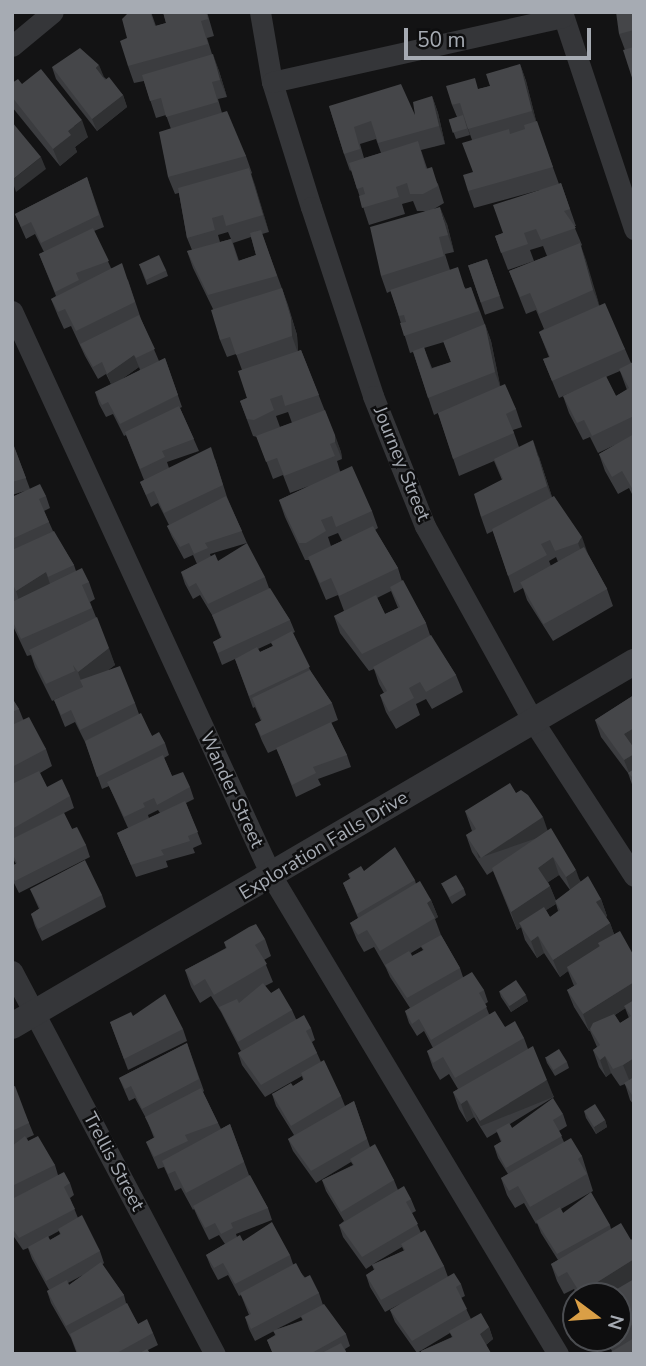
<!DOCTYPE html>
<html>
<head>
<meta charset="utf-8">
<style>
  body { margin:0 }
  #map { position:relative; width:646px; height:1366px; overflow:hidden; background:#131314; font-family:"Nunito Sans",sans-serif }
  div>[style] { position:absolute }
  .minor>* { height:21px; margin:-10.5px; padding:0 10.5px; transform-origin:10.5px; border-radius:10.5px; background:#353639 }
  .tertiary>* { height:26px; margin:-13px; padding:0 13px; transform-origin:13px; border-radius:13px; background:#353639 }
  .wall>* { inset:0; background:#3b3c3f; transform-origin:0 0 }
  .shaded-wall>* { inset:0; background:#303133; transform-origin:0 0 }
  .building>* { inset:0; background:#454649; transform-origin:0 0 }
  span { translate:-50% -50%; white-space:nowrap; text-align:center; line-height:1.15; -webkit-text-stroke:5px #0e0e0f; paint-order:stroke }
  .street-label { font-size:19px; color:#a6abb3 }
  .frame { position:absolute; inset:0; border:14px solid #a6abb3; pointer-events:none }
  .north { position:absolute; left:562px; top:1282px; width:70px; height:70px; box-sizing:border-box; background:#0e0e0f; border:2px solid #4b4d51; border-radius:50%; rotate:106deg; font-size:19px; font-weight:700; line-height:28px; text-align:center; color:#a6abb3 }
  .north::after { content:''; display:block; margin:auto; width:24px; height:32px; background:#da9f46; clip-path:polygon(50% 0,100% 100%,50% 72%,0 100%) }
  .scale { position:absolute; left:404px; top:28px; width:187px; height:32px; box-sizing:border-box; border:4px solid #a6abb3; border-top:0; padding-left:9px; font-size:21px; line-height:24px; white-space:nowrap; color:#a6abb3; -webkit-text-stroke:5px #0e0e0f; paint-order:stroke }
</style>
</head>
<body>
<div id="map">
  <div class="minor">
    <i style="left:260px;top:12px;width:71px;rotate:80.3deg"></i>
    <i style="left:272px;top:82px;width:131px;rotate:72.7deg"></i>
    <i style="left:311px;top:207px;width:199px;rotate:71.8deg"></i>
    <i style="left:373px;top:396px;width:140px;rotate:68.2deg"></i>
    <i style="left:425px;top:526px;width:223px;rotate:61deg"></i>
    <i style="left:533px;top:721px;width:185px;rotate:56.9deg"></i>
    <i style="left:562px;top:12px;width:229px;rotate:71.6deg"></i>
    <i style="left:12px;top:46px;width:53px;rotate:-39.7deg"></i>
    <i style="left:272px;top:82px;width:298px;rotate:-12.6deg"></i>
    <i style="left:12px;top:311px;width:623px;rotate:65.33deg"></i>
    <i style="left:272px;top:877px;width:556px;rotate:59.05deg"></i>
    <i style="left:12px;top:971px;width:433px;rotate:62.1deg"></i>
  </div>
  <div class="tertiary">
    <i style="left:12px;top:1026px;width:721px;rotate:-30.34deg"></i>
  </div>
  <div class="wall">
    <i style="clip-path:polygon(evenodd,151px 12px,156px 26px,166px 23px,163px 12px,207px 12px,214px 36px,207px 38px,212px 54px,219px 71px,227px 97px,218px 99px,222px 113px,246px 156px,252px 173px,251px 174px,269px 232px,262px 234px,288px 305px,297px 335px,298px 351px,301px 350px,341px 452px,342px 459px,337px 461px,340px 471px,372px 511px,378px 528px,375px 530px,398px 568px,402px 581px,426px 623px,430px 635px,456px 675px,463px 692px,432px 709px,426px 699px,416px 704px,420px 715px,396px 729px,386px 712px,380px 695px,384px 693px,379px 684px,374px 669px,369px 671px,340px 633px,334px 616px,344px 611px,338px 595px,326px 600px,309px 560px,305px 560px,285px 517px,279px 500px,309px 486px,290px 493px,283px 475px,273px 479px,257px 437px,253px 436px,240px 401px,247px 398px,242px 370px,236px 354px,227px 357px,220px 340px,213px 309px,193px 268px,187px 251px,192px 250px,187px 238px,179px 193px,175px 194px,168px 177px,171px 129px,166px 115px,156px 118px,144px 81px,134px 83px,128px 66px,127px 38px,151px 12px,228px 232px,231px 239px,220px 242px,218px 235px,228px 232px,151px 12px,251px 237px,256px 255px,239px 261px,233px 243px,251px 237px,151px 12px,288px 412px,292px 423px,280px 427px,276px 416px,288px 412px,151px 12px,338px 533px,342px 541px,331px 546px,328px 537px,338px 533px,151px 12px,391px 591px,398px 608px,385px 614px,377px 598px,391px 591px)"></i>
    <i style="clip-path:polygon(634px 12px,634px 84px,625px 50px,619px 34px)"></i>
    <i style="clip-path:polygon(evenodd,520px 64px,526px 81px,536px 121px,559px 184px,561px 183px,576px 226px,574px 226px,582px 245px,581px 246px,599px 305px,625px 349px,631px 363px,634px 364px,634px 498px,629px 488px,618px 494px,605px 471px,599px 454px,615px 445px,598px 453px,590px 437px,583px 440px,569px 413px,563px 396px,577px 390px,559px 398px,543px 359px,549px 357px,539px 332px,544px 329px,536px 310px,526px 314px,509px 271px,547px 256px,543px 246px,530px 250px,534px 261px,508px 270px,495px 236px,503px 233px,540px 190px,474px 208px,468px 191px,473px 173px,472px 140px,465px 120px,470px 135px,456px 139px,449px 120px,457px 117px,452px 105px,479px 89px,490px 86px,520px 64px,620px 371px,627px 390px,616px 396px,606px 377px,620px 371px)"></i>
    <i style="clip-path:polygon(52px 67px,104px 77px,123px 95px,127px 107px,97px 131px,56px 79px)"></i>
    <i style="clip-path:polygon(12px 83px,22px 84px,88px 137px,75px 147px,77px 152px,60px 166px,12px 107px)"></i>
    <i style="clip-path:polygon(evenodd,432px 96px,438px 113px,445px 144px,421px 150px,427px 168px,438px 184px,444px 203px,434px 209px,447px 224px,454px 252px,445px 254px,450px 270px,466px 289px,471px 287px,491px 341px,500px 386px,516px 409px,522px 427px,513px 430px,519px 447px,539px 457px,552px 497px,588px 554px,607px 589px,613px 606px,553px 641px,527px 600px,523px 588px,514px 593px,493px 531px,487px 534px,481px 517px,502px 480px,494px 461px,459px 476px,438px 413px,434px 415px,413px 352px,410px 353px,391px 291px,387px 293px,381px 276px,425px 211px,417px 211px,413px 201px,402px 204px,405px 214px,369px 225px,351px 170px,350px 171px,344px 154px,329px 106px,415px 115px,432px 96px,376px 139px,381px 153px,364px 158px,360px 144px,376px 139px,432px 96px,444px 342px,451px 362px,432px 368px,424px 348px,444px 342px,432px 96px,556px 557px,558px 562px,551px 566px,549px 561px,556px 557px)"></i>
    <i style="clip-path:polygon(evenodd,87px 177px,104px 227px,94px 231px,111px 268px,128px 280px,141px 319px,159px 361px,165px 358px,182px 407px,180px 408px,199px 451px,167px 462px,169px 468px,215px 459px,227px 497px,247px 543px,210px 554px,211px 557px,218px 561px,265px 577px,269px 588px,290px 620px,295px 632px,293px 633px,311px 672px,332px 703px,338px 720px,331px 723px,347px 755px,351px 767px,318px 779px,321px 785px,296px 797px,277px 749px,268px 753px,262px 741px,255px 724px,261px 721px,255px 707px,253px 708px,235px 659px,222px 665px,213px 642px,221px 638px,212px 615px,200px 595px,193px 599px,185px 584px,181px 572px,197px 564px,193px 555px,184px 559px,172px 537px,167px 526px,169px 525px,158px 503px,151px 507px,140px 482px,144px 480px,126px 435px,124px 436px,113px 414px,106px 417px,99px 404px,95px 392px,111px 384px,106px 374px,98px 379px,85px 356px,71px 326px,64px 329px,58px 316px,51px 299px,56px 296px,39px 254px,44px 252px,35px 234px,26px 239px,15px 214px,87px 177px,139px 367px,140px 370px,119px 381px,139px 367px,87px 177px,271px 643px,273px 646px,260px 652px,258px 649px,271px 643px)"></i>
    <i style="left:487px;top:259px;width:52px;height:20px;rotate:71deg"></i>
    <i style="clip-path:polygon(139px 264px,166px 270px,168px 276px,147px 285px)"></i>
    <i style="clip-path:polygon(evenodd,12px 441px,30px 489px,46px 496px,50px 508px,44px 511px,53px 531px,74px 565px,76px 571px,89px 582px,95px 599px,90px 602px,115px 665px,108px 670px,135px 703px,139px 714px,152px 736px,165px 743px,169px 755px,164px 758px,172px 776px,190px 787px,194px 799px,186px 803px,202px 844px,193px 848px,195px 853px,166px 861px,168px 867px,136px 877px,117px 833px,128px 828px,109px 786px,102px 789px,85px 742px,75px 722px,65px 727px,54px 700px,72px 692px,52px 701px,35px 667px,31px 655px,27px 656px,12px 624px,12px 602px,18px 599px,12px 602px,12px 497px,25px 491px,12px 495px,12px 441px,158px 810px,160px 813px,149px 818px,148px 815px,158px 810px)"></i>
    <i style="clip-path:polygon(634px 695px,634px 790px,628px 773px,601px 737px,595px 720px)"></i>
    <i style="clip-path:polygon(12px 698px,19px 709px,23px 719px,46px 749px,52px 766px,40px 773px,47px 787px,70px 796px,74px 808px,64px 813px,72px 829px,86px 845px,90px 857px,19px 893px,12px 879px,12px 866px,16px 864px,12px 857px)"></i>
    <i style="clip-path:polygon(evenodd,516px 793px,547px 830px,581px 882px,601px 899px,607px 916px,606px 917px,610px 923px,614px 934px,634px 956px,634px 1105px,630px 1100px,625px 1084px,620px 1086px,611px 1073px,606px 1077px,599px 1067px,593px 1050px,597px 1047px,590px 1031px,589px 1031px,574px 1007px,567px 990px,574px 986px,568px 971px,560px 977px,544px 953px,537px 958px,525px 940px,521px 927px,517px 930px,493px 871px,487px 875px,472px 852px,466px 835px,472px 831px,465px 811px,516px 793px,559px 875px,570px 890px,556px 901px,548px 882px,559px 875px,516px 793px,556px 904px,558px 911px,550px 917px,546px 910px,556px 904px,516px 793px,625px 1008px,629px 1018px,620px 1023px,615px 1015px,625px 1008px)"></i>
    <i style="clip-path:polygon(evenodd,364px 871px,415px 880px,416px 884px,431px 900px,438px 917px,435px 919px,441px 935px,460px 968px,463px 977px,484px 990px,488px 1002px,485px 1004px,489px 1014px,505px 1027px,524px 1038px,528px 1049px,554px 1097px,510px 1124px,512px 1128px,563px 1114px,567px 1126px,559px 1131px,564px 1142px,582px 1156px,593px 1191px,561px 1209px,563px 1213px,610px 1225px,611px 1229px,631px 1240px,634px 1238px,634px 1354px,612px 1354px,612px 1351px,604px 1338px,618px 1338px,618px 1296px,578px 1296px,574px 1289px,564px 1294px,557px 1281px,551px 1264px,558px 1260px,541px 1233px,537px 1223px,536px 1224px,524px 1203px,515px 1208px,507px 1195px,501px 1178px,508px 1174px,498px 1158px,494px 1146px,501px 1142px,497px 1132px,487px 1138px,474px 1117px,467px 1122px,459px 1109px,453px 1092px,458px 1089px,449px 1074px,440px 1080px,433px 1068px,427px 1051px,433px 1048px,424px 1031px,417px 1036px,409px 1023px,405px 1011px,410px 1008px,390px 977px,386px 968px,374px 947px,364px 952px,357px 940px,350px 923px,358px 918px,343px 883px,350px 879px,348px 874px,364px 871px,421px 947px,423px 950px,412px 956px,411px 953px,421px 947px)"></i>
    <i style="clip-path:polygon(441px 883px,464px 889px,466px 895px,452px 904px)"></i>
    <i style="clip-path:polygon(30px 889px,102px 895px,106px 907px,42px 941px,35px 926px,31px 914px,39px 909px)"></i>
    <i style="clip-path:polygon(evenodd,265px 939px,271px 956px,264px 960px,273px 982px,265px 986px,271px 993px,292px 1010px,296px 1019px,311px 1028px,315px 1040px,312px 1042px,321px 1062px,341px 1096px,345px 1106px,354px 1101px,370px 1147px,394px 1180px,398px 1190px,411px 1199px,416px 1211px,412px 1213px,421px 1233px,444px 1266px,448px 1277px,461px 1284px,465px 1296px,461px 1298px,471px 1319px,489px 1327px,493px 1339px,486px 1345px,491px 1354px,422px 1354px,421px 1351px,452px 1337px,450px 1333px,417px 1353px,395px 1322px,390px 1310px,400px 1304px,385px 1312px,370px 1287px,366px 1275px,374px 1270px,372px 1265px,366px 1269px,343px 1237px,339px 1225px,344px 1221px,326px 1191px,322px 1180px,353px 1165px,351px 1162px,316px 1183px,293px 1151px,288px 1139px,294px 1135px,276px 1106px,272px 1094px,293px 1086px,303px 1080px,302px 1076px,265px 1097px,242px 1065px,238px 1053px,241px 1051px,221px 1012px,211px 996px,200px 1003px,191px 987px,185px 970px,226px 948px,224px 942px,265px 939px,402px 1247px,404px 1251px,373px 1264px,402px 1247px)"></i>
    <i style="clip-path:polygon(499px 991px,528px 1001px,511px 1012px,501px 997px)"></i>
    <i style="clip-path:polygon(110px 1022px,183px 1029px,187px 1041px,128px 1070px)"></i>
    <i style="clip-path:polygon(evenodd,187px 1043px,204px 1091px,203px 1092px,221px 1129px,230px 1124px,249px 1175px,268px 1208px,272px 1220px,236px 1234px,237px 1237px,243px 1241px,290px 1255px,293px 1264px,319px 1293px,323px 1305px,346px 1334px,350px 1346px,345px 1349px,347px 1354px,273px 1354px,267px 1340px,275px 1335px,274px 1331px,255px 1341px,249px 1329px,245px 1317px,249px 1315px,241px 1295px,239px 1296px,228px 1275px,218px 1280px,211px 1267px,206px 1255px,225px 1244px,219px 1235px,209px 1240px,198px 1218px,194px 1209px,193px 1210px,181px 1188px,175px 1191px,164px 1167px,158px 1169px,146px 1142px,154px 1138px,147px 1120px,135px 1098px,129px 1101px,119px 1078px,187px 1043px,301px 1317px,303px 1321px,277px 1329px,301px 1317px)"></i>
    <i style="clip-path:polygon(545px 1057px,567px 1062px,569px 1068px,555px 1076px,547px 1063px)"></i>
    <i style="clip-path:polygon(evenodd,12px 1087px,29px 1123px,34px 1135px,27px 1138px,28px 1141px,55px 1165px,58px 1175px,70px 1183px,74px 1195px,70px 1198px,78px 1218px,100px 1251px,104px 1263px,102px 1265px,124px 1295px,126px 1303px,138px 1324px,153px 1333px,158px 1345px,148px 1350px,150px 1354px,77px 1354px,71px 1338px,51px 1303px,47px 1291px,49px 1290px,32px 1259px,28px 1248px,23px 1250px,12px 1234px,12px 1087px,59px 1231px,60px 1234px,50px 1240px,48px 1237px,59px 1231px,12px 1087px,83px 1275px,69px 1285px,68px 1283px,83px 1275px)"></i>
    <i style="clip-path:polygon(584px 1111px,605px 1120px,607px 1127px,596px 1134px,586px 1118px)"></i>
  </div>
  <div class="shaded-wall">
    <i style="clip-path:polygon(213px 54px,219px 71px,227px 97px,220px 80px)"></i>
    <i style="clip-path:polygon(520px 64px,526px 81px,538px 128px,532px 111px)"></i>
    <i style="clip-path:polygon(99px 65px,104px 77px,100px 80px,96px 68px)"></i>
    <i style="clip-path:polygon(123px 95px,127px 107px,97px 131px,92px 119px)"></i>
    <i style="clip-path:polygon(432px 96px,438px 113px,445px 144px,439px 126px)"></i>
    <i style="clip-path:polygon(82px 120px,88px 137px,75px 147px,77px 152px,60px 166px,53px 149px,68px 131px)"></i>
    <i style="clip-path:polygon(41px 157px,46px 169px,16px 192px,12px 180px)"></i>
    <i style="clip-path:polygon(249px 168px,255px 185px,269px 232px,263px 215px)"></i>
    <i style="clip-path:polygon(440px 207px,447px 224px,454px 252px,448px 235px)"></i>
    <i style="clip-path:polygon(580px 243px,586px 260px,600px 307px,593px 290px)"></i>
    <i style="clip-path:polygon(282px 288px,297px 335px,298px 353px,292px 336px)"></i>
    <i style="clip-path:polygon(485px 324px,491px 341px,501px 389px,495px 372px)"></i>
    <i style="clip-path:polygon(134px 355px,139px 367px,112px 386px,107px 374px)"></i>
    <i style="clip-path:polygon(335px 435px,341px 452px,342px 459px,335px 442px)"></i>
    <i style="clip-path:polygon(533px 440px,539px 457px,554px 503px,547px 486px)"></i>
    <i style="clip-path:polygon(582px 537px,588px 554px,584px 560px,578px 543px)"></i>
    <i style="clip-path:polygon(46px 572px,50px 584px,20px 603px,16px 591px)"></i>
    <i style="clip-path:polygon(109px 648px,115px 665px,84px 689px,78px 672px)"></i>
    <i style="clip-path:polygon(634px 728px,634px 749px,624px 734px)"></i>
    <i style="clip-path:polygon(634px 754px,634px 775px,630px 775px,624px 760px)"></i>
    <i style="left:543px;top:817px;width:18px;height:74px;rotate:71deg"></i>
    <i style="clip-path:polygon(553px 857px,559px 875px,544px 885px,538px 868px)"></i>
    <i style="clip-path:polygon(576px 870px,582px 887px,572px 894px,566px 877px)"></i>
    <i style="clip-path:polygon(550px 886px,557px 903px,521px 927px,519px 923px,521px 927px,517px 930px,511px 912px)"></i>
    <i style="left:601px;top:899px;width:18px;height:6px;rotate:71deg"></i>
    <i style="clip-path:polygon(431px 900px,438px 917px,435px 919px,427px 903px)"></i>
    <i style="clip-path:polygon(610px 923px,616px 940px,598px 943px,601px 950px,567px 967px,568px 971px,560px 977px,553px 960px)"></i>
    <i style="clip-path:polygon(538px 936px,544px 953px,537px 958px,531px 941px)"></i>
    <i style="clip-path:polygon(634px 982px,634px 1003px,589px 1031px,583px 1014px)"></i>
    <i style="clip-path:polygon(526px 995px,528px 1001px,511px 1012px,509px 1006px)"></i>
    <i style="clip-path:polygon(605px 1056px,611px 1073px,606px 1077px,600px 1060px)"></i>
    <i style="clip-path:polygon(634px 1058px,634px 1080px,630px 1082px,623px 1065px)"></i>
    <i style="left:547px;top:1080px;width:18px;height:79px;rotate:68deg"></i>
    <i style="clip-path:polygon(467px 1100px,474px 1117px,467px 1122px,461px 1104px)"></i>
    <i style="clip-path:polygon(605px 1120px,607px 1127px,596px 1134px,594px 1127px)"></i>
    <i style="clip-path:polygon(634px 1259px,634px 1280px,608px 1296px,581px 1296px,580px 1293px)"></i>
    <i style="clip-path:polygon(489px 1327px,493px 1339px,484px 1346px,480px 1334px)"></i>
  </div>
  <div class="building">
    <i style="clip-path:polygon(137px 12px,150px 12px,155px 26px,166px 23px,163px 12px,206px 12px,208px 19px,201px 21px,208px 44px,128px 66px,120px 41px,127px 38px,122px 19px,127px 14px)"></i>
    <i style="clip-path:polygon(616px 12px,634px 12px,634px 30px,619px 34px)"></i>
    <i style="clip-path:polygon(634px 47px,634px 84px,623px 50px)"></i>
    <i style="clip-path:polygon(80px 48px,99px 65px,96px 68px,105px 80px,109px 77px,123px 95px,92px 119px,52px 67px)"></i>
    <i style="clip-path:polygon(213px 54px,220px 80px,212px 82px,218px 102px,166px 117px,161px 98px,150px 101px,142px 75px)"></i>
    <i style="clip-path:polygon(520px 64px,532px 111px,468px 129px,460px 103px,452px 105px,446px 86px,475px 78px,478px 89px,490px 86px,486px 74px)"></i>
    <i style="clip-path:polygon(41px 69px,82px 120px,68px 131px,71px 135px,53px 149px,12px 97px,12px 83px,18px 79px,22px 84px)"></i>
    <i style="clip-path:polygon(401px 84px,415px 115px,413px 102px,432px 96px,439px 126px,378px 143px,371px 121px,354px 127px,360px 149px,344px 154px,329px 106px)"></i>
    <i style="clip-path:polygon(227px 111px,246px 156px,168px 177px,159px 132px)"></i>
    <i style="left:463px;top:115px;width:14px;height:15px;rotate:73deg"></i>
    <i style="clip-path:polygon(537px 121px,553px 167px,468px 191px,463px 175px,473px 172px,462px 143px,509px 129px,510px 134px,525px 129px,524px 125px)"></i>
    <i style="clip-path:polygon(12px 122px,41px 157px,12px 180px)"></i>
    <i style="clip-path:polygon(418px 141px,426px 169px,432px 167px,438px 186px,423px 194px,410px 194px,407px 183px,396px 187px,399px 197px,362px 208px,359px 196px,365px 194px,363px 187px,357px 189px,349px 163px)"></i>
    <i style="clip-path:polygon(249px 168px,263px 215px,226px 226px,223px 215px,212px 218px,215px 230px,187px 238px,178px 188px)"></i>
    <i style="clip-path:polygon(87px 177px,99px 215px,41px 243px,31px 222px,21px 227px,15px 214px)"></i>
    <i style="clip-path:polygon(561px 183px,570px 209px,564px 211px,576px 228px,541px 240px,536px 229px,524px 233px,528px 244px,501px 253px,495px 236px,503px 233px,493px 205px)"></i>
    <i style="clip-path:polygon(440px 207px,448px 235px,439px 237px,444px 256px,381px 276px,370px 227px)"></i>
    <i style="clip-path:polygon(93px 228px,109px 261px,76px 273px,79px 280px,55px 292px,39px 254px)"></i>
    <i style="clip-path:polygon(261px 230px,277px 276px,208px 295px,187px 251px,231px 239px,238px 261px,256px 255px,250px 233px)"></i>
    <i style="clip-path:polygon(580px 243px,593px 290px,539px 314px,530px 293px,520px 297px,509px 271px)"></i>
    <i style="left:159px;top:255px;width:17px;height:22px;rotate:65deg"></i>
    <i style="left:487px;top:259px;width:39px;height:20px;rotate:71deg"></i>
    <i style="clip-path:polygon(122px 263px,135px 302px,76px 331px,65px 309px,58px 312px,51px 299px)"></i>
    <i style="clip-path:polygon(458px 267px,465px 289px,471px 287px,479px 311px,404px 336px,400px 323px,406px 322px,404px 315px,399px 316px,390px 290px)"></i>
    <i style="clip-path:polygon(282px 288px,291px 318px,292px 336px,236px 355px,230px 337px,220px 340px,211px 310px)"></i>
    <i style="clip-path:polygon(605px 303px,625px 349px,552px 381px,543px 359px,550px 357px,539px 332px)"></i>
    <i style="clip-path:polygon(139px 315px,155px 349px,136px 358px,134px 355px,107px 374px,102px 362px,93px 367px,80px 344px)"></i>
    <i style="clip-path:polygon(485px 324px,495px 372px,428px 398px,413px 351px,424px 347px,431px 369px,451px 362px,443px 341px)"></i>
    <i style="clip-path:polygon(301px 350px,319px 395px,285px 406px,282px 395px,270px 399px,274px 410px,254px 420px,247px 419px,240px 401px,247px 398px,238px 371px)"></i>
    <i style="clip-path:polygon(165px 358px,178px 395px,120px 424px,108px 402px,102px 405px,95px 392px)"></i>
    <i style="clip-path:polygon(633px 362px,634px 416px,592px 436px,584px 420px,577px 423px,563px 396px,606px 376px,616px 396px,629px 388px,619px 369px)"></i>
    <i style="clip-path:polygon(505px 384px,516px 409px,506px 414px,514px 433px,453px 459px,438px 413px)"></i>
    <i style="clip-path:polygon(179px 406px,194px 439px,162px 451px,165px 457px,140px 469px,125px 432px)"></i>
    <i style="clip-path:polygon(325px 410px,335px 435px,335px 442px,330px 444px,335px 456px,284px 476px,277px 458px,266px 462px,256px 436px)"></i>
    <i style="clip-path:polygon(634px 434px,634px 490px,633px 490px,622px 471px,612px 477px,599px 454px)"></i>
    <i style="clip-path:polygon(533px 440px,547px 486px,481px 517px,474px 494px,503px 479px,494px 459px)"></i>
    <i style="clip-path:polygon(12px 441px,26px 478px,12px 482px)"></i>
    <i style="clip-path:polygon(211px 447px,223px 485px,164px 513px,154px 491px,146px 495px,140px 482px)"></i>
    <i style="clip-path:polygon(352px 466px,372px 511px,336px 527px,332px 516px,321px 520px,326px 531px,306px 543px,299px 543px,279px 500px)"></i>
    <i style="clip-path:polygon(40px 484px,46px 496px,39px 499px,49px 522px,12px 539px,12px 497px)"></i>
    <i style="clip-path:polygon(226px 496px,242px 531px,205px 543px,208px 548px,194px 554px,189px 543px,180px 547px,167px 526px)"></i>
    <i style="clip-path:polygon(554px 496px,582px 537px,578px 543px,555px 551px,550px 540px,541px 544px,547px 555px,508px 576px,492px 529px)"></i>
    <i style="clip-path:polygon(373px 526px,398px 568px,339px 596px,331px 578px,320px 583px,308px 557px)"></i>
    <i style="clip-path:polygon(54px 531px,74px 565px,48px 577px,46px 572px,16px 591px,14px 587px,12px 588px,12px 550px)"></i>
    <i style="clip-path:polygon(247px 543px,265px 577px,208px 604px,196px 583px,189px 587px,181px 572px,215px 554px,218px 561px)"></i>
    <i style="left:584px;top:547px;width:48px;height:73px;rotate:61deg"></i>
    <i style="clip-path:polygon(82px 568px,89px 582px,82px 585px,92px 608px,21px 639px,12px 620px,12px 602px)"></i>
    <i style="clip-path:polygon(403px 580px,426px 623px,362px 654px,334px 616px,376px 595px,385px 614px,400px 607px,390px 587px)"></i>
    <i style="clip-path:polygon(270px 588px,290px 620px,218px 653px,213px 642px,222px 637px,212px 615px)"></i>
    <i style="clip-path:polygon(97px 617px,109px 648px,78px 672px,73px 665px,75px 671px,46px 684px,29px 650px)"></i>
    <i style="clip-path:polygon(292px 631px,310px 667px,249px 696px,235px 659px,257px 647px,260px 652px,273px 646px,271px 642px)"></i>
    <i style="clip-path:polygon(431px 635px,456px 675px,426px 692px,420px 682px,409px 688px,414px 698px,389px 712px,380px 695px,387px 691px,373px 667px)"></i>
    <i style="clip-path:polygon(120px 666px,135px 703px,80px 730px,71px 710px,61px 715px,54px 700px,83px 687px,80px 680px)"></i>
    <i style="clip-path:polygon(310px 670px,332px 703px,261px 736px,255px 724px,262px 720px,252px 698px)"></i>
    <i style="clip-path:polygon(634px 695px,634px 728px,624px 734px,634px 748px,634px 754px,624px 760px,595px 720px)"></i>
    <i style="clip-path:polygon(12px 698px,19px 709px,12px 712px)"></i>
    <i style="clip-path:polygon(141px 713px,152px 736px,159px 732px,165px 743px,97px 777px,85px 741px)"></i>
    <i style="clip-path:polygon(29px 717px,46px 749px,12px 767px,12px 725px)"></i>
    <i style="clip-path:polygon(331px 722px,347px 755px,313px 767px,316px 773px,292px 785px,276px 748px)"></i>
    <i style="clip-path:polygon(163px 755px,172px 776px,183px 772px,190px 787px,157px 805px,154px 798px,143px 803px,145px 807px,124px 817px,107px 782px)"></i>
    <i style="clip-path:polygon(634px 769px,634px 779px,628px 773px)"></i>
    <i style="clip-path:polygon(39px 771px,47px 787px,62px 779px,70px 796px,12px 829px,12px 784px)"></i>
    <i style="clip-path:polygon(510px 783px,516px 793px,521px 790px,528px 795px,543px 817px,481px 858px,466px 835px,476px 829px,465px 811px)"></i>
    <i style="clip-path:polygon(185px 801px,198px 832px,188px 836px,190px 841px,161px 850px,164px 855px,131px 865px,117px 833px)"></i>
    <i style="clip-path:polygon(64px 813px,72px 829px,77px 827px,86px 845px,15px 881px,12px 876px,12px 866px,17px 863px,12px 853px,12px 839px)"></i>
    <i style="clip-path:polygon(551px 828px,576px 870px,566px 877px,553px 857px,538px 868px,550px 886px,511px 912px,492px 868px)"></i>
    <i style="clip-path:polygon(395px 847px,415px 880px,357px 914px,343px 883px,351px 878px,348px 874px,361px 866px,364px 871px)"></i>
    <i style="clip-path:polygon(85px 860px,102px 895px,38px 929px,31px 914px,40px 908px,30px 889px)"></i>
    <i style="left:456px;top:875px;width:16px;height:17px;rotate:60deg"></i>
    <i style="clip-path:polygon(588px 876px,601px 899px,596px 902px,610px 923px,553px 960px,538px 936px,531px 941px,519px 923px,544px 907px,550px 917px,560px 910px,555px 901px)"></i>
    <i style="clip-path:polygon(420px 881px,431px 900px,427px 903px,435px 918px,380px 951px,367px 930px,358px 935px,350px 923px)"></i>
    <i style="clip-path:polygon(256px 924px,265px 939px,255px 945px,267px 964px,214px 995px,205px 979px,194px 986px,185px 970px,227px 948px,224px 942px,249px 927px)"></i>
    <i style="clip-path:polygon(620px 931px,634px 956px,634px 982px,583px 1014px,567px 990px,577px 984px,567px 967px,600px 946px,598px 943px)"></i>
    <i style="clip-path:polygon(441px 935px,460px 968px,407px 998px,385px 965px,409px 951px,412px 956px,424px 950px,421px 946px)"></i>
    <i style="clip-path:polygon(472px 972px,484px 990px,479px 993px,487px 1007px,431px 1040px,419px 1019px,412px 1024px,405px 1011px)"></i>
    <i style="left:516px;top:980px;width:18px;height:20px;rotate:56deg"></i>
    <i style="clip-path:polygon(263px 983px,271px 993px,279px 988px,292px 1010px,238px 1042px,219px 1007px,237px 999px,239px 1003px)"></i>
    <i style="clip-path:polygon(165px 994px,183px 1029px,124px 1059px,110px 1022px,131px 1012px,133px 1016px)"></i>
    <i style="clip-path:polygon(634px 1000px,634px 1058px,623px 1065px,613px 1069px,605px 1056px,600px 1060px,593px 1050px,600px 1045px,590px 1029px,593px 1023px,614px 1014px,620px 1023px,631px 1016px,624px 1006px)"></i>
    <i style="clip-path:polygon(495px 1011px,505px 1027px,515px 1021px,524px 1038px,455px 1078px,443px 1057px,433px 1063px,427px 1051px)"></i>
    <i style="clip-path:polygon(304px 1015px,311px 1028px,306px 1031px,317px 1053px,261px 1085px,238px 1053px)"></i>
    <i style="clip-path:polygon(187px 1043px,199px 1079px,142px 1109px,131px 1086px,125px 1089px,119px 1078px)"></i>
    <i style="clip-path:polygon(533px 1046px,547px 1080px,480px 1121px,467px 1100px,461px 1104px,453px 1092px)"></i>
    <i style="left:559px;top:1049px;width:15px;height:16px;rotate:58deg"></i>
    <i style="clip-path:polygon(324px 1060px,341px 1096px,291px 1126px,272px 1094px,291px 1083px,293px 1086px,304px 1079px,301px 1073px)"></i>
    <i style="clip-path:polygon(634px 1077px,634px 1098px,624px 1083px)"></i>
    <i style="clip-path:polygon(15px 1086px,29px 1123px,12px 1131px,12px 1087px)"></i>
    <i style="clip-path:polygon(201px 1088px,218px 1123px,185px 1135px,188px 1141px,154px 1157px,146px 1142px,155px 1137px,145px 1117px)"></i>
    <i style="clip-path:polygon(553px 1098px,563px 1114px,553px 1120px,562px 1136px,506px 1168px,494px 1146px,502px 1141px,496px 1130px,509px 1123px,512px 1128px)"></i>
    <i style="clip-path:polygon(354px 1101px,367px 1139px,311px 1171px,288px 1139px)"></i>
    <i style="left:595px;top:1104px;width:19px;height:13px;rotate:58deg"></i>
    <i style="clip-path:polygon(230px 1124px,244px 1162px,186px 1193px,175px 1171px,168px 1174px,162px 1161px)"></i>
    <i style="clip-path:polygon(25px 1136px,28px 1141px,38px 1136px,55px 1165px,12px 1186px,12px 1146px)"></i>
    <i style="clip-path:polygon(571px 1138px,582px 1156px,578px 1159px,587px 1174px,530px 1207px,518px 1186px,509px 1191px,501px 1178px)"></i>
    <i style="clip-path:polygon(375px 1144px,394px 1180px,341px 1212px,322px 1180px,354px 1165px,350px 1159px)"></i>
    <i style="clip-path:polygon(64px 1172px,70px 1183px,64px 1187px,75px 1209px,19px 1238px,12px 1228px,12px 1199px)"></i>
    <i style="clip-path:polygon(250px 1175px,268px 1208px,231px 1223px,233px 1228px,221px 1234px,215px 1223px,205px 1228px,193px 1206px)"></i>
    <i style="clip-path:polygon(404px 1186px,411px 1199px,406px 1202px,418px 1224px,362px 1257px,339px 1225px)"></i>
    <i style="clip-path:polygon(591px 1192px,610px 1225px,557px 1254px,536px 1221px,560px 1207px,563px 1213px)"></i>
    <i style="clip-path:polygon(82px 1215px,100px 1251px,46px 1281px,28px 1247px,48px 1236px,50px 1240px,61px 1234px,58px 1229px)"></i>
    <i style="clip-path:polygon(272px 1222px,290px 1255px,235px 1284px,223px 1263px,214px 1268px,206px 1255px,240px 1235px,243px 1241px)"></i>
    <i style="clip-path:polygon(621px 1223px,631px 1240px,634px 1238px,634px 1259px,580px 1293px,567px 1272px,558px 1277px,551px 1264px)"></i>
    <i style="clip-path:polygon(425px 1230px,444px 1266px,381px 1300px,366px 1275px,375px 1269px,372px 1265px,405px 1250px,401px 1244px)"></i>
    <i style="clip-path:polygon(101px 1262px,124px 1295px,66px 1326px,47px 1291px,67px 1280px,69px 1285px)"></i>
    <i style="clip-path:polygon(296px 1263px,304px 1278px,310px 1275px,319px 1293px,251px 1329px,245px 1317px,251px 1314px,240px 1293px)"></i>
    <i style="clip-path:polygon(454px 1273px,461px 1284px,456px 1287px,467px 1309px,412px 1341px,390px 1310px)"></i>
    <i style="clip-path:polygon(634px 1279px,634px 1324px,618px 1333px,618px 1296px,605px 1296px)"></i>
    <i style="clip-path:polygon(127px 1303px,138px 1324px,147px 1319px,153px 1333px,115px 1354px,78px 1354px,70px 1334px)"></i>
    <i style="clip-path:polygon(324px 1304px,346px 1334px,310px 1354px,273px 1354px,267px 1340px,276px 1335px,273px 1331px,303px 1320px,301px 1316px)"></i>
    <i style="clip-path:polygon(481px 1313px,489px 1327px,480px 1334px,491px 1353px,422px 1354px,421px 1351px,453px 1337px,449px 1331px)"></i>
    <i style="clip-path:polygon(634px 1338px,634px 1354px,613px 1354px,611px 1352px)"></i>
    <i style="clip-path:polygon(341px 1343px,347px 1354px,320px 1354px)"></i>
    <i style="clip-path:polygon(147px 1349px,150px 1354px,138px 1354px)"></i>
  </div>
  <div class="street-label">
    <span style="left:401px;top:464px;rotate:68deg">Journey Street</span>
    <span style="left:231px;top:790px;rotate:65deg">Wander Street</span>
    <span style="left:324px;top:846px;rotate:-31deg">Exploration Falls Drive</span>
    <span style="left:113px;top:1162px;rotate:62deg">Trellis Street</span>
  </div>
  <div class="frame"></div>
  <div class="north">N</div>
  <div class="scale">50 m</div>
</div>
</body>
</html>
